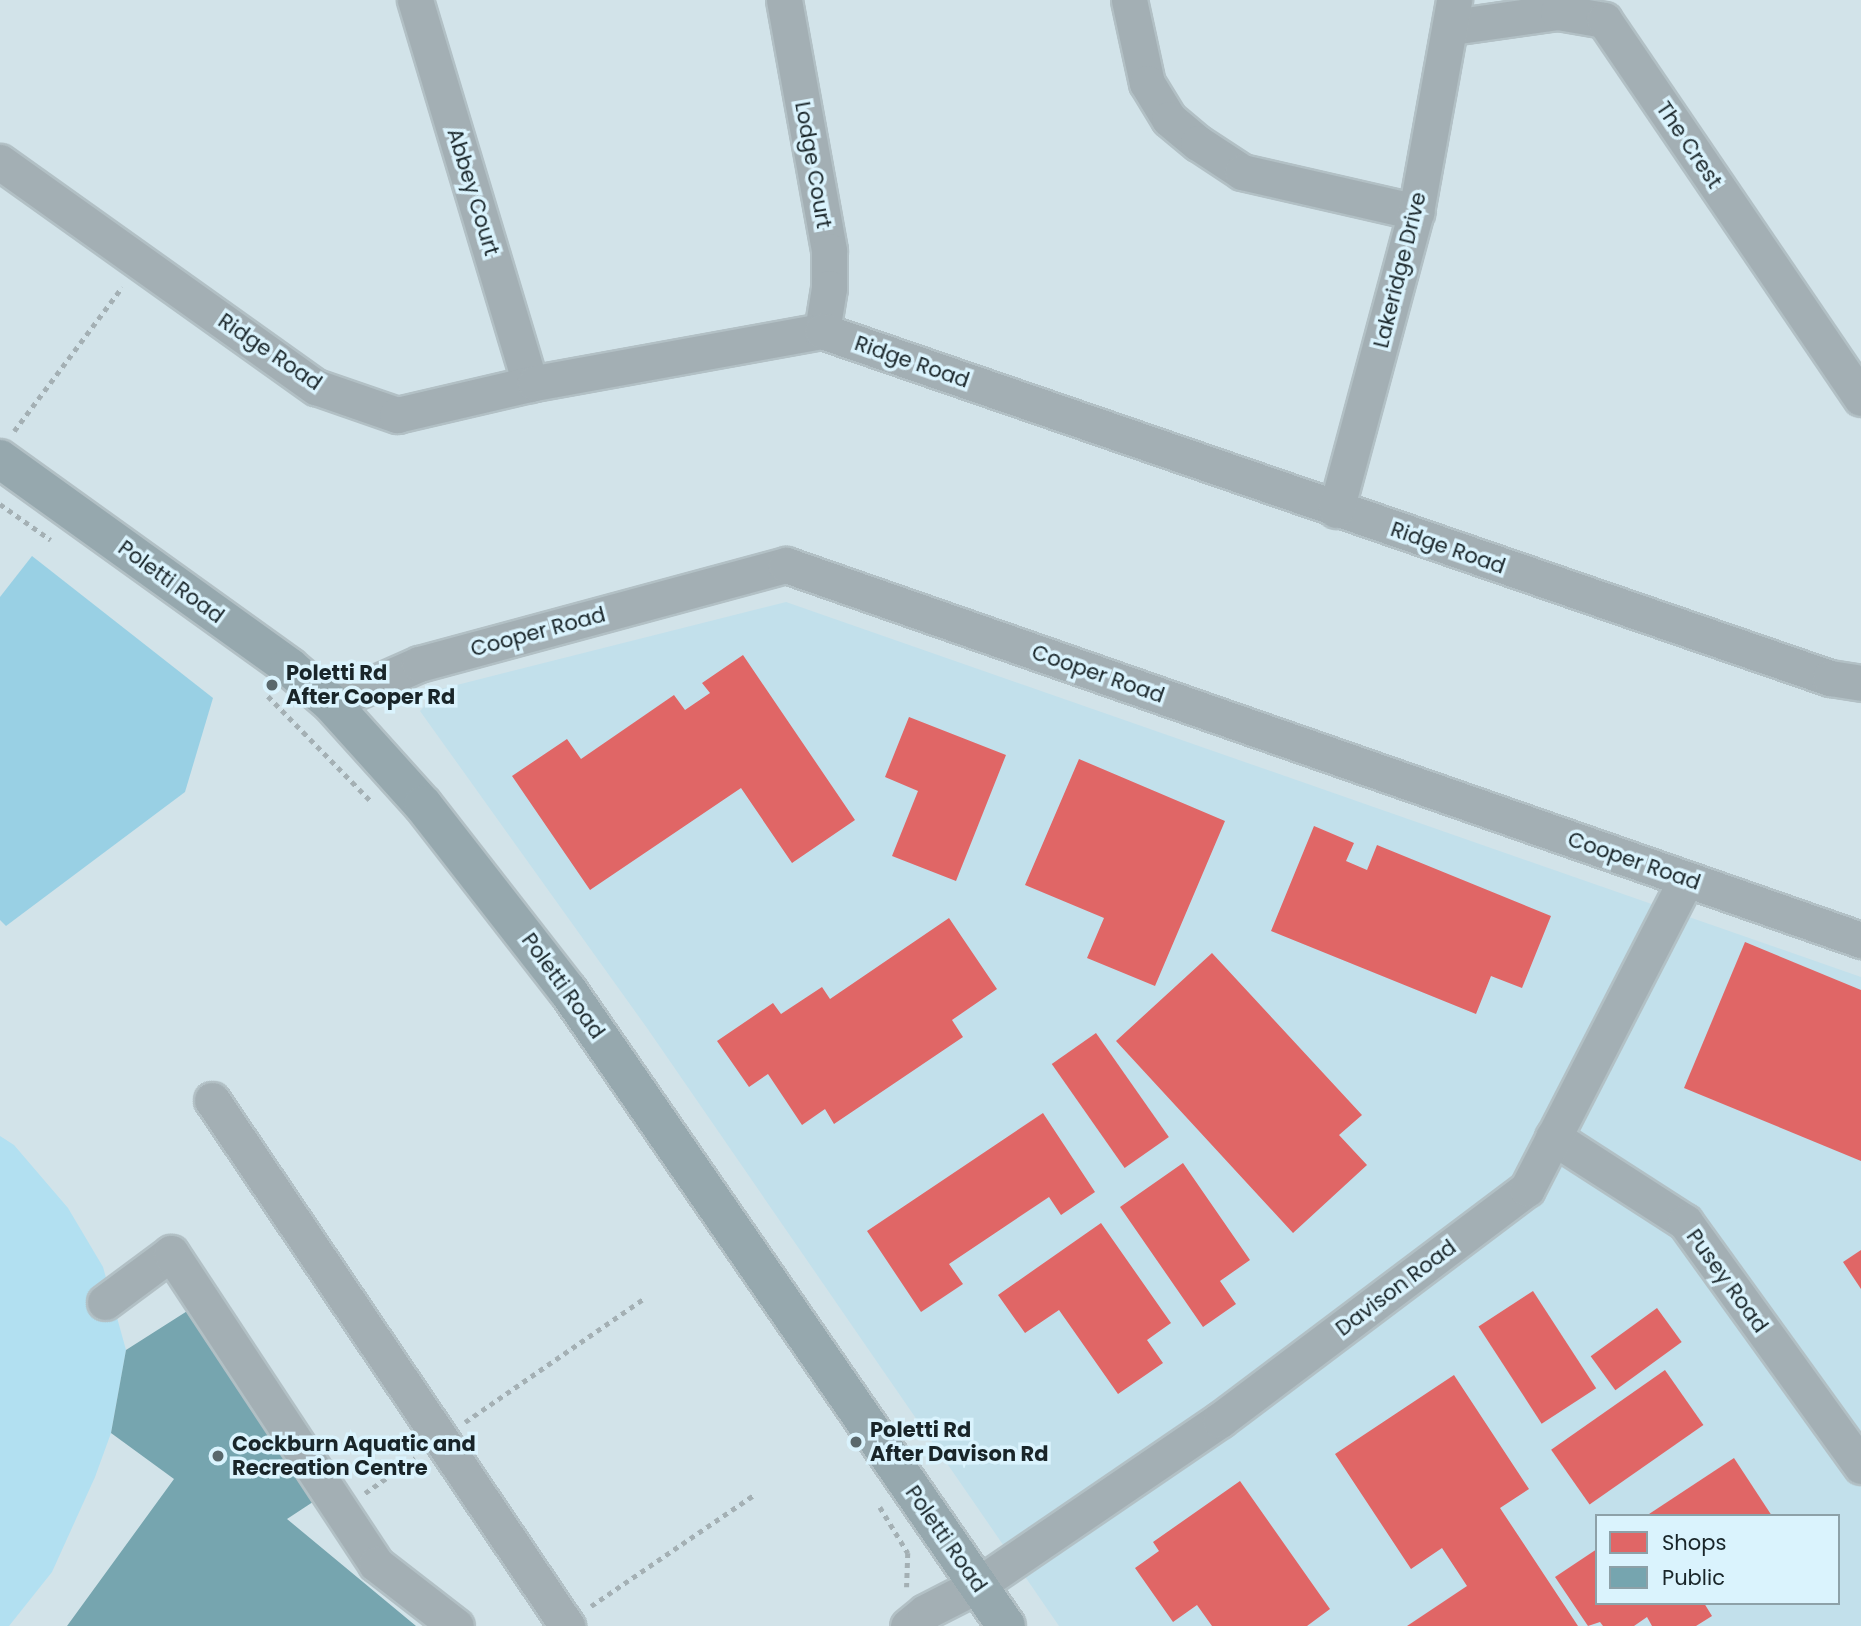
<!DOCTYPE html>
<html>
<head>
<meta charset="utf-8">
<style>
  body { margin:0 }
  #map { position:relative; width:1861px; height:1626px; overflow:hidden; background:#d2e3e9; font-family:Poppins,sans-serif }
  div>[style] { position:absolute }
  .built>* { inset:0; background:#c2e0eb }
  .green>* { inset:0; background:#b2e0f1 }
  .forest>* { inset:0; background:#99d0e4 }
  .shops>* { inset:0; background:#e06666; transform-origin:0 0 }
  .public>* { inset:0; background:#76a5af }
  .path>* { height:4.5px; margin-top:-2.25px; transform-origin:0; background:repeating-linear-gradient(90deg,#a4b0b4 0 5px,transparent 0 10px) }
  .roads { filter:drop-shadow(2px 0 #b2c0c5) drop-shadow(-2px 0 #b2c0c5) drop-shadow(0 2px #b2c0c5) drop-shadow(0 -2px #b2c0c5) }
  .minor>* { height:35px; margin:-17.5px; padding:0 17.5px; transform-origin:17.5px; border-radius:17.5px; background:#a3afb4 }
  .major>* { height:38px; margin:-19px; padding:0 19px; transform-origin:19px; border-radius:19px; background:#96a8ae }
  .dots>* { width:19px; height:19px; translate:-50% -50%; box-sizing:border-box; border:4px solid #daf3fd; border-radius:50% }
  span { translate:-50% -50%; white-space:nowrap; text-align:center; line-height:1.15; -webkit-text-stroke:7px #daf3fd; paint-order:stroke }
  .street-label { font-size:21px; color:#192529 }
  .poi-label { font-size:21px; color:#192529; font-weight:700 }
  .left { translate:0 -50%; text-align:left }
  .legend { position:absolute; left:1595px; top:1514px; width:245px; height:91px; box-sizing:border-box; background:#daf3fd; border:2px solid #8da1a8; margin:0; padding:9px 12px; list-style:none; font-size:21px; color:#192529 }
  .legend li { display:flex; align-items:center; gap:14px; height:35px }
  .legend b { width:35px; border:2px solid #8da1a8 }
</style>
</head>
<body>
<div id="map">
  <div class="built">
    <i style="clip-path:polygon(evenodd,786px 602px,1861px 977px,1861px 1626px,1059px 1626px,647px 1028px,420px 711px,441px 689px,786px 602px,1597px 1516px,1838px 1516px,1838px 1603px,1597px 1603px,1597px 1516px)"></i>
  </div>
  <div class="green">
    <i style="clip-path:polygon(0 1136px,14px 1145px,68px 1208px,103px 1267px,126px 1350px,111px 1433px,95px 1477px,52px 1572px,9px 1626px,0 1626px)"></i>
  </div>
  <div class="forest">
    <i style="clip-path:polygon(32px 556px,213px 698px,185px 792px,6px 926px,0 920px,0 597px)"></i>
  </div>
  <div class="shops">
    <i style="clip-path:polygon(743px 655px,855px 820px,792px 863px,741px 788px,590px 890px,512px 776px,567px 739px,581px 759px,674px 695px,685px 710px,710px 693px,702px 683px)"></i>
    <i style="clip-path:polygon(909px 717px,1006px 755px,956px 881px,892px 856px,918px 791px,885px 777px)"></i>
    <i style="clip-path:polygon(1079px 759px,1225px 821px,1155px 986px,1087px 958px,1104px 918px,1025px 885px)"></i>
    <i style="clip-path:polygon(1314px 826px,1354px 843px,1346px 861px,1367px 870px,1377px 845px,1551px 916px,1522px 988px,1491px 976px,1476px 1014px,1271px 931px)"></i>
    <i style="clip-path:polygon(949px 918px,997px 989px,952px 1020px,963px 1037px,834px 1124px,825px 1109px,802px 1125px,768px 1074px,749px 1087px,717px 1041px,773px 1003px,781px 1014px,822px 987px,830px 999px)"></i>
    <i style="clip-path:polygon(1745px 942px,1861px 990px,1861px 1161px,1684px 1088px)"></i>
    <i style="clip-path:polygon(1212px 953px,1362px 1115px,1339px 1135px,1367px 1165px,1293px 1233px,1116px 1041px)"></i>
    <i style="left:1096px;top:1033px;width:127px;height:54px;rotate:55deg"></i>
    <i style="clip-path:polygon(1043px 1113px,1095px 1192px,1061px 1215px,1049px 1197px,949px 1264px,963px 1284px,921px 1312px,867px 1231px)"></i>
    <i style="clip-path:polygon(1183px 1163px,1250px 1260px,1220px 1281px,1236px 1304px,1203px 1327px,1120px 1207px)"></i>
    <i style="clip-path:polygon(1101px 1223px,1171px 1323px,1147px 1340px,1163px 1363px,1118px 1394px,1059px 1310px,1025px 1333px,998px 1295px)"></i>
    <i style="clip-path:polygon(1861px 1250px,1861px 1289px,1843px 1262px)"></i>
    <i style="left:1533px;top:1291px;width:116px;height:65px;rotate:57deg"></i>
    <i style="left:1657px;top:1308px;width:42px;height:82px;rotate:54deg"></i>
    <i style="left:1665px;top:1370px;width:67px;height:139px;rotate:55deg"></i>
    <i style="clip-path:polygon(1454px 1375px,1529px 1489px,1500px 1508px,1578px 1626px,1407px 1626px,1467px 1586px,1442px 1548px,1411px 1569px,1335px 1454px)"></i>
    <i style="clip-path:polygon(1734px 1458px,1772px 1516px,1646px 1516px)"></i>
    <i style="clip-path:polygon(1240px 1481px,1330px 1609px,1307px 1626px,1212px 1626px,1197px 1605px,1173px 1622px,1135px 1568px,1159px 1551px,1153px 1542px)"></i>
    <i style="clip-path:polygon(1597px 1549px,1597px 1603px,1704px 1603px,1712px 1616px,1696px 1626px,1652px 1626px,1647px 1617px,1634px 1626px,1603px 1626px,1600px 1622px,1588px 1626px,1555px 1577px)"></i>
  </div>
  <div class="public">
    <i style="clip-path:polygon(192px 1308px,322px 1496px,287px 1519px,416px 1626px,67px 1626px,174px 1479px,111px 1433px,126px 1350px)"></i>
  </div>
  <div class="path">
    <i style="left:14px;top:431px;width:180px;rotate:-53.1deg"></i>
    <i style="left:0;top:504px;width:62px;rotate:35.2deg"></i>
    <i style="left:268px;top:696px;width:146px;rotate:45.6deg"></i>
    <i style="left:465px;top:1422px;width:216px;rotate:-34.6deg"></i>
    <i style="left:365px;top:1493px;width:61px;rotate:-35deg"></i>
    <i style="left:880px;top:1507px;width:54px;rotate:58.7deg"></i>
    <i style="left:908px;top:1553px;width:34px;rotate:92deg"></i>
    <i style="left:591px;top:1606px;width:199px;rotate:-34.3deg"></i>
  </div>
  <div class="roads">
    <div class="minor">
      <i style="left:415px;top:0;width:401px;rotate:73.3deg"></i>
      <i style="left:784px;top:0;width:255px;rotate:79.8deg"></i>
      <i style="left:829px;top:251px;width:37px;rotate:90deg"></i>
      <i style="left:829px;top:288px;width:44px;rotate:99.2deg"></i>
      <i style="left:1129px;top:0;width:85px;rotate:77.8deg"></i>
      <i style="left:1147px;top:83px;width:42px;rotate:58.6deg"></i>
      <i style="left:1169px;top:119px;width:38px;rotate:40deg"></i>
      <i style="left:1198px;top:143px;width:53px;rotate:33.4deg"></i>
      <i style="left:1242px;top:172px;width:179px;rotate:12.9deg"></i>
      <i style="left:1452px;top:27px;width:107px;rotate:-8.1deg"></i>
      <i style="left:1558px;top:12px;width:47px;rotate:9.9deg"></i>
      <i style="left:1604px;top:20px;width:457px;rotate:55.8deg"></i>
      <i style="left:0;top:162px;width:388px;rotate:35.5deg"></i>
      <i style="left:316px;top:387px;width:86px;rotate:19.1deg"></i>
      <i style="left:397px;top:415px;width:142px;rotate:-13.1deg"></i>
      <i style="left:535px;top:383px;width:292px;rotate:-10.3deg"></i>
      <i style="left:822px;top:331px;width:1066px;rotate:19deg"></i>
      <i style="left:1830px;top:678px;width:31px;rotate:9deg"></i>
      <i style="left:1336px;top:510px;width:309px;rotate:-75deg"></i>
      <i style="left:1416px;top:212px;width:215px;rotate:-79.8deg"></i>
      <i style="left:331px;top:703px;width:96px;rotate:-23.9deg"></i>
      <i style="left:419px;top:664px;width:380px;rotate:-15.1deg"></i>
      <i style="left:786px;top:565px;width:1139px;rotate:19.23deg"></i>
      <i style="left:212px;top:1100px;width:635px;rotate:55.98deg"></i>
      <i style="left:1553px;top:1137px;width:157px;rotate:32.8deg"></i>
      <i style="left:1685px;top:1222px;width:301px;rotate:54.2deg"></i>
      <i style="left:105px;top:1302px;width:82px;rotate:-36.6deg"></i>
      <i style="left:171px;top:1253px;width:372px;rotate:56.6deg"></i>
      <i style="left:376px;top:1564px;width:101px;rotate:37.8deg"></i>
      <i style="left:908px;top:1626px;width:22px;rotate:-39deg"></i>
      <i style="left:925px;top:1612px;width:59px;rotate:-27deg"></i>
      <i style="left:978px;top:1585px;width:293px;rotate:-34.3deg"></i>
      <i style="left:1220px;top:1420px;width:384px;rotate:-37deg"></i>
      <i style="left:1527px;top:1189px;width:348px;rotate:-62.8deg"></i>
    </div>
    <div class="major">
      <i style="left:0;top:459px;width:356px;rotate:35.7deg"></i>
      <i style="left:289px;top:667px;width:55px;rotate:40.6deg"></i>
      <i style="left:331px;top:703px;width:137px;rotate:48deg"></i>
      <i style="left:423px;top:805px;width:236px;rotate:52.1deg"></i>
      <i style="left:568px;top:991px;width:771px;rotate:55.4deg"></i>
    </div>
  </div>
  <div class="dots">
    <i style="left:272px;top:685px;background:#5a686c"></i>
    <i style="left:856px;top:1442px;background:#5a686c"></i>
    <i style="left:218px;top:1456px;background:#5a686c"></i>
  </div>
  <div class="street-label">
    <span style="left:1689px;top:145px;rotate:56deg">The Crest</span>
    <span style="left:813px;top:165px;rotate:80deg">Lodge Court</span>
    <span style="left:473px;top:192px;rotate:73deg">Abbey Court</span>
    <span style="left:1400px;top:270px;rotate:-76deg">Lakeridge Drive</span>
    <span style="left:270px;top:352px;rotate:34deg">Ridge Road</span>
    <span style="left:912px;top:362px;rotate:19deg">Ridge Road</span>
    <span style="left:1448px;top:548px;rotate:19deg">Ridge Road</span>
    <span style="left:171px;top:582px;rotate:36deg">Poletti Road</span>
    <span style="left:538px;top:632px;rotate:-15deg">Cooper Road</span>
    <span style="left:1098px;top:674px;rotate:19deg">Cooper Road</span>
    <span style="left:1634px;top:861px;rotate:19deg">Cooper Road</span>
    <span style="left:563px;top:986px;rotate:54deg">Poletti Road</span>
    <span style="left:1727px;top:1281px;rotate:54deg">Pusey Road</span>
    <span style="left:1396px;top:1288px;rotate:-37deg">Davison Road</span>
    <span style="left:946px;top:1539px;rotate:55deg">Poletti Road</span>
  </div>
  <div class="poi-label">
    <span class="left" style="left:286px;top:685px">Poletti Rd<br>After Cooper Rd</span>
    <span class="left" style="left:870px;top:1442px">Poletti Rd<br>After Davison Rd</span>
    <span class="left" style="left:232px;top:1456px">Cockburn Aquatic and<br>Recreation Centre</span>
  </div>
  <ul class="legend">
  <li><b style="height:19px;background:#e06666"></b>Shops</li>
  <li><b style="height:19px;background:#76a5af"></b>Public</li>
  </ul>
</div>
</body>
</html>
